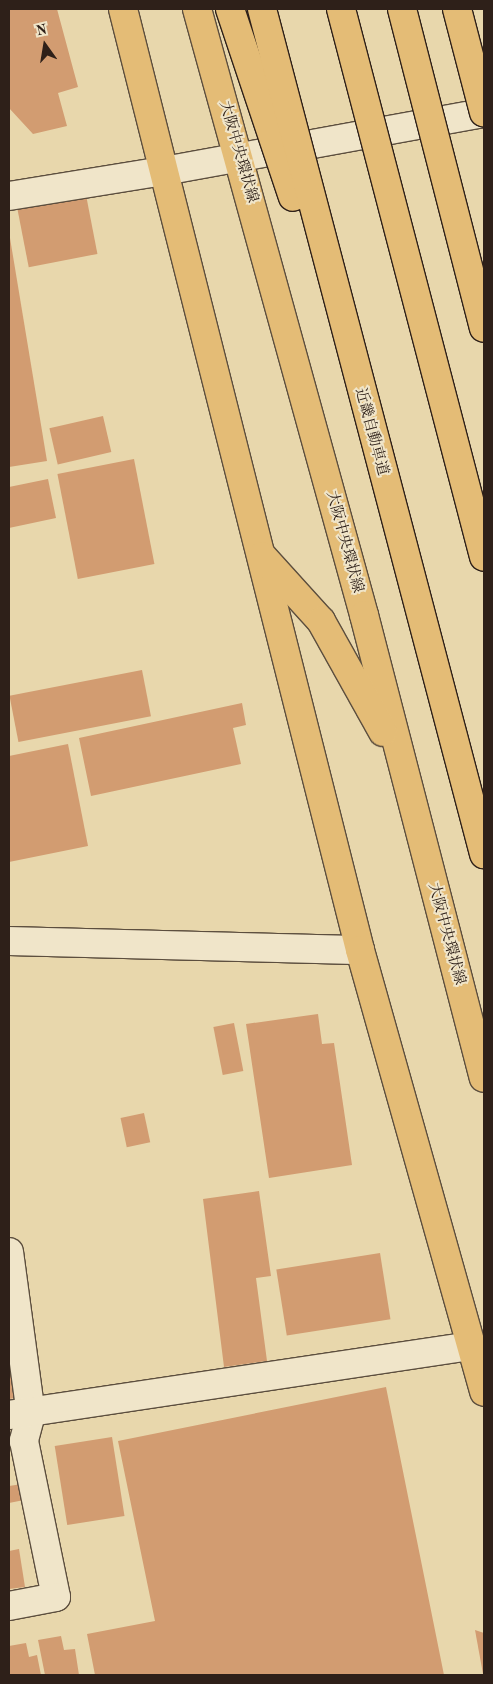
<!DOCTYPE html>
<html>
<head>
<meta charset="utf-8">
<style>
  body { margin:0 }
  #map { position:relative; width:493px; height:1684px; overflow:hidden; background:#e8d7ac; font-family:"Old Standard TT","Noto Serif JP",serif }
  div>[style] { position:absolute }
  .building>* { inset:0; background:#d29c71; transform-origin:0 0 }
  .roads { filter:drop-shadow(1px 0 #5c4e3e) drop-shadow(-1px 0 #5c4e3e) drop-shadow(0 1px #5c4e3e) drop-shadow(0 -1px #5c4e3e) }
  .minor>* { height:28px; margin:-14px; padding:0 14px; transform-origin:14px; border-radius:14px; background:#f0e5c9 }
  .tertiary>* { height:28px; margin:-14px; padding:0 14px; transform-origin:14px; border-radius:14px; background:#f0e5c9 }
  .primary>* { height:28px; margin:-14px; padding:0 14px; transform-origin:14px; border-radius:14px; background:#e4bc76 }
  .bridges { filter:drop-shadow(1px 0 #2e2019) drop-shadow(-1px 0 #2e2019) drop-shadow(0 1px #2e2019) drop-shadow(0 -1px #2e2019) }
  .motorway-bridge>* { height:28px; margin:-14px; padding:0 14px; transform-origin:14px; border-radius:14px; background:#e4bc76 }
  span { translate:-50% -50%; white-space:nowrap; text-align:center; line-height:1.15; -webkit-text-stroke:4px #f0e5c9; paint-order:stroke }
  .street-label { font-size:15px; color:#2e2019 }
  .frame { position:absolute; inset:0; border:10px solid #2e2019; pointer-events:none }
  .north { position:absolute; left:20px; top:20px; width:50px; height:50px; -webkit-text-stroke:4px #f0e5c9; paint-order:stroke; rotate:347deg; font-size:14px; font-weight:700; line-height:20px; text-align:center; color:#2e2019 }
  .north::after { content:''; display:block; margin:auto; width:18px; height:22px; background:#2e2019; clip-path:polygon(50% 0,100% 100%,50% 72%,0 100%) }
</style>
</head>
<body>
<div id="map">
  <div class="building">
    <i style="clip-path:polygon(9px 9px,57px 9px,78px 87px,58px 93px,67px 126px,33px 134px,9px 108px)"></i>
    <i style="left:86px;top:195px;width:60px;height:70px;rotate:79deg"></i>
    <i style="clip-path:polygon(9px 232px,47px 461px,9px 467px)"></i>
    <i style="left:103px;top:416px;width:37px;height:55px;rotate:77deg"></i>
    <i style="left:134px;top:459px;width:107px;height:78px;rotate:79deg"></i>
    <i style="clip-path:polygon(48px 479px,56px 518px,9px 528px,9px 487px)"></i>
    <i style="left:142px;top:670px;width:47px;height:135px;rotate:79deg"></i>
    <i style="clip-path:polygon(242px 703px,246px 725px,233px 728px,241px 764px,91px 796px,79px 738px)"></i>
    <i style="clip-path:polygon(68px 744px,88px 846px,9px 862px,9px 756px)"></i>
    <i style="clip-path:polygon(318px 1014px,322px 1044px,334px 1043px,352px 1165px,269px 1178px,246px 1024px)"></i>
    <i style="left:234px;top:1023px;width:49px;height:21px;rotate:79deg"></i>
    <i style="left:144px;top:1113px;width:30px;height:24px;rotate:78deg"></i>
    <i style="clip-path:polygon(259px 1191px,271px 1276px,256px 1278px,267px 1361px,224px 1367px,203px 1199px)"></i>
    <i style="left:380px;top:1253px;width:67px;height:105px;rotate:81deg"></i>
    <i style="clip-path:polygon(9px 1361px,15px 1398px,9px 1399px)"></i>
    <i style="clip-path:polygon(386px 1387px,444px 1675px,95px 1675px,87px 1634px,155px 1621px,118px 1441px)"></i>
    <i style="left:112px;top:1437px;width:80px;height:58px;rotate:81deg"></i>
    <i style="clip-path:polygon(22px 1484px,24px 1500px,9px 1503px,9px 1486px)"></i>
    <i style="clip-path:polygon(19px 1549px,25px 1587px,9px 1589px,9px 1551px)"></i>
    <i style="clip-path:polygon(475px 1630px,484px 1633px,484px 1674px,483px 1674px)"></i>
    <i style="clip-path:polygon(61px 1636px,64px 1650px,75px 1649px,79px 1675px,45px 1675px,38px 1640px)"></i>
    <i style="clip-path:polygon(26px 1643px,29px 1657px,37px 1655px,41px 1675px,10px 1675px,9px 1646px)"></i>
  </div>
  <div class="roads">
    <div class="minor">
      <i style="left:9px;top:196px;width:157px;rotate:-9.2deg"></i>
      <i style="left:9px;top:941px;width:351px;rotate:1.5deg"></i>
      <i style="left:9px;top:1252px;width:163px;rotate:82.3deg"></i>
      <i style="left:31px;top:1414px;width:28px;rotate:105deg"></i>
      <i style="left:24px;top:1441px;width:159px;rotate:78.4deg"></i>
      <i style="left:56px;top:1597px;width:48px;rotate:169.2deg"></i>
      <i style="left:9px;top:1415px;width:468px;rotate:-8.5deg"></i>
    </div>
    <div class="tertiary">
      <i style="left:164px;top:171px;width:325px;rotate:-10.3deg"></i>
    </div>
    <div class="primary">
      <i style="left:123px;top:9px;width:970px;rotate:75.86deg"></i>
      <i style="left:360px;top:950px;width:459px;rotate:74.3deg"></i>
      <i style="left:197px;top:9px;width:629px;rotate:74.59deg"></i>
      <i style="left:364px;top:615px;width:478px;rotate:75.5deg"></i>
      <i style="left:262px;top:556px;width:88px;rotate:47.8deg"></i>
      <i style="left:321px;top:621px;width:127px;rotate:60.8deg"></i>
    </div>
  </div>
  <div class="bridges">
    <div class="motorway-bridge">
      <i style="left:230px;top:9px;width:198px;rotate:71.5deg"></i>
      <i style="left:262px;top:9px;width:874px;rotate:75.28deg"></i>
      <i style="left:341px;top:9px;width:566px;rotate:75.37deg"></i>
      <i style="left:402px;top:9px;width:329px;rotate:75.6deg"></i>
      <i style="left:457px;top:9px;width:107px;rotate:75.4deg"></i>
    </div>
  </div>
  <div class="street-label">
    <span style="left:238px;top:152px;rotate:74deg">大阪中央環状線</span>
    <span style="left:371px;top:432px;rotate:75deg">近畿自動車道</span>
    <span style="left:344px;top:542px;rotate:75deg">大阪中央環状線</span>
    <span style="left:446px;top:934px;rotate:75deg">大阪中央環状線</span>
  </div>
  <div class="frame"></div>
  <div class="north">N</div>
</div>
</body>
</html>
